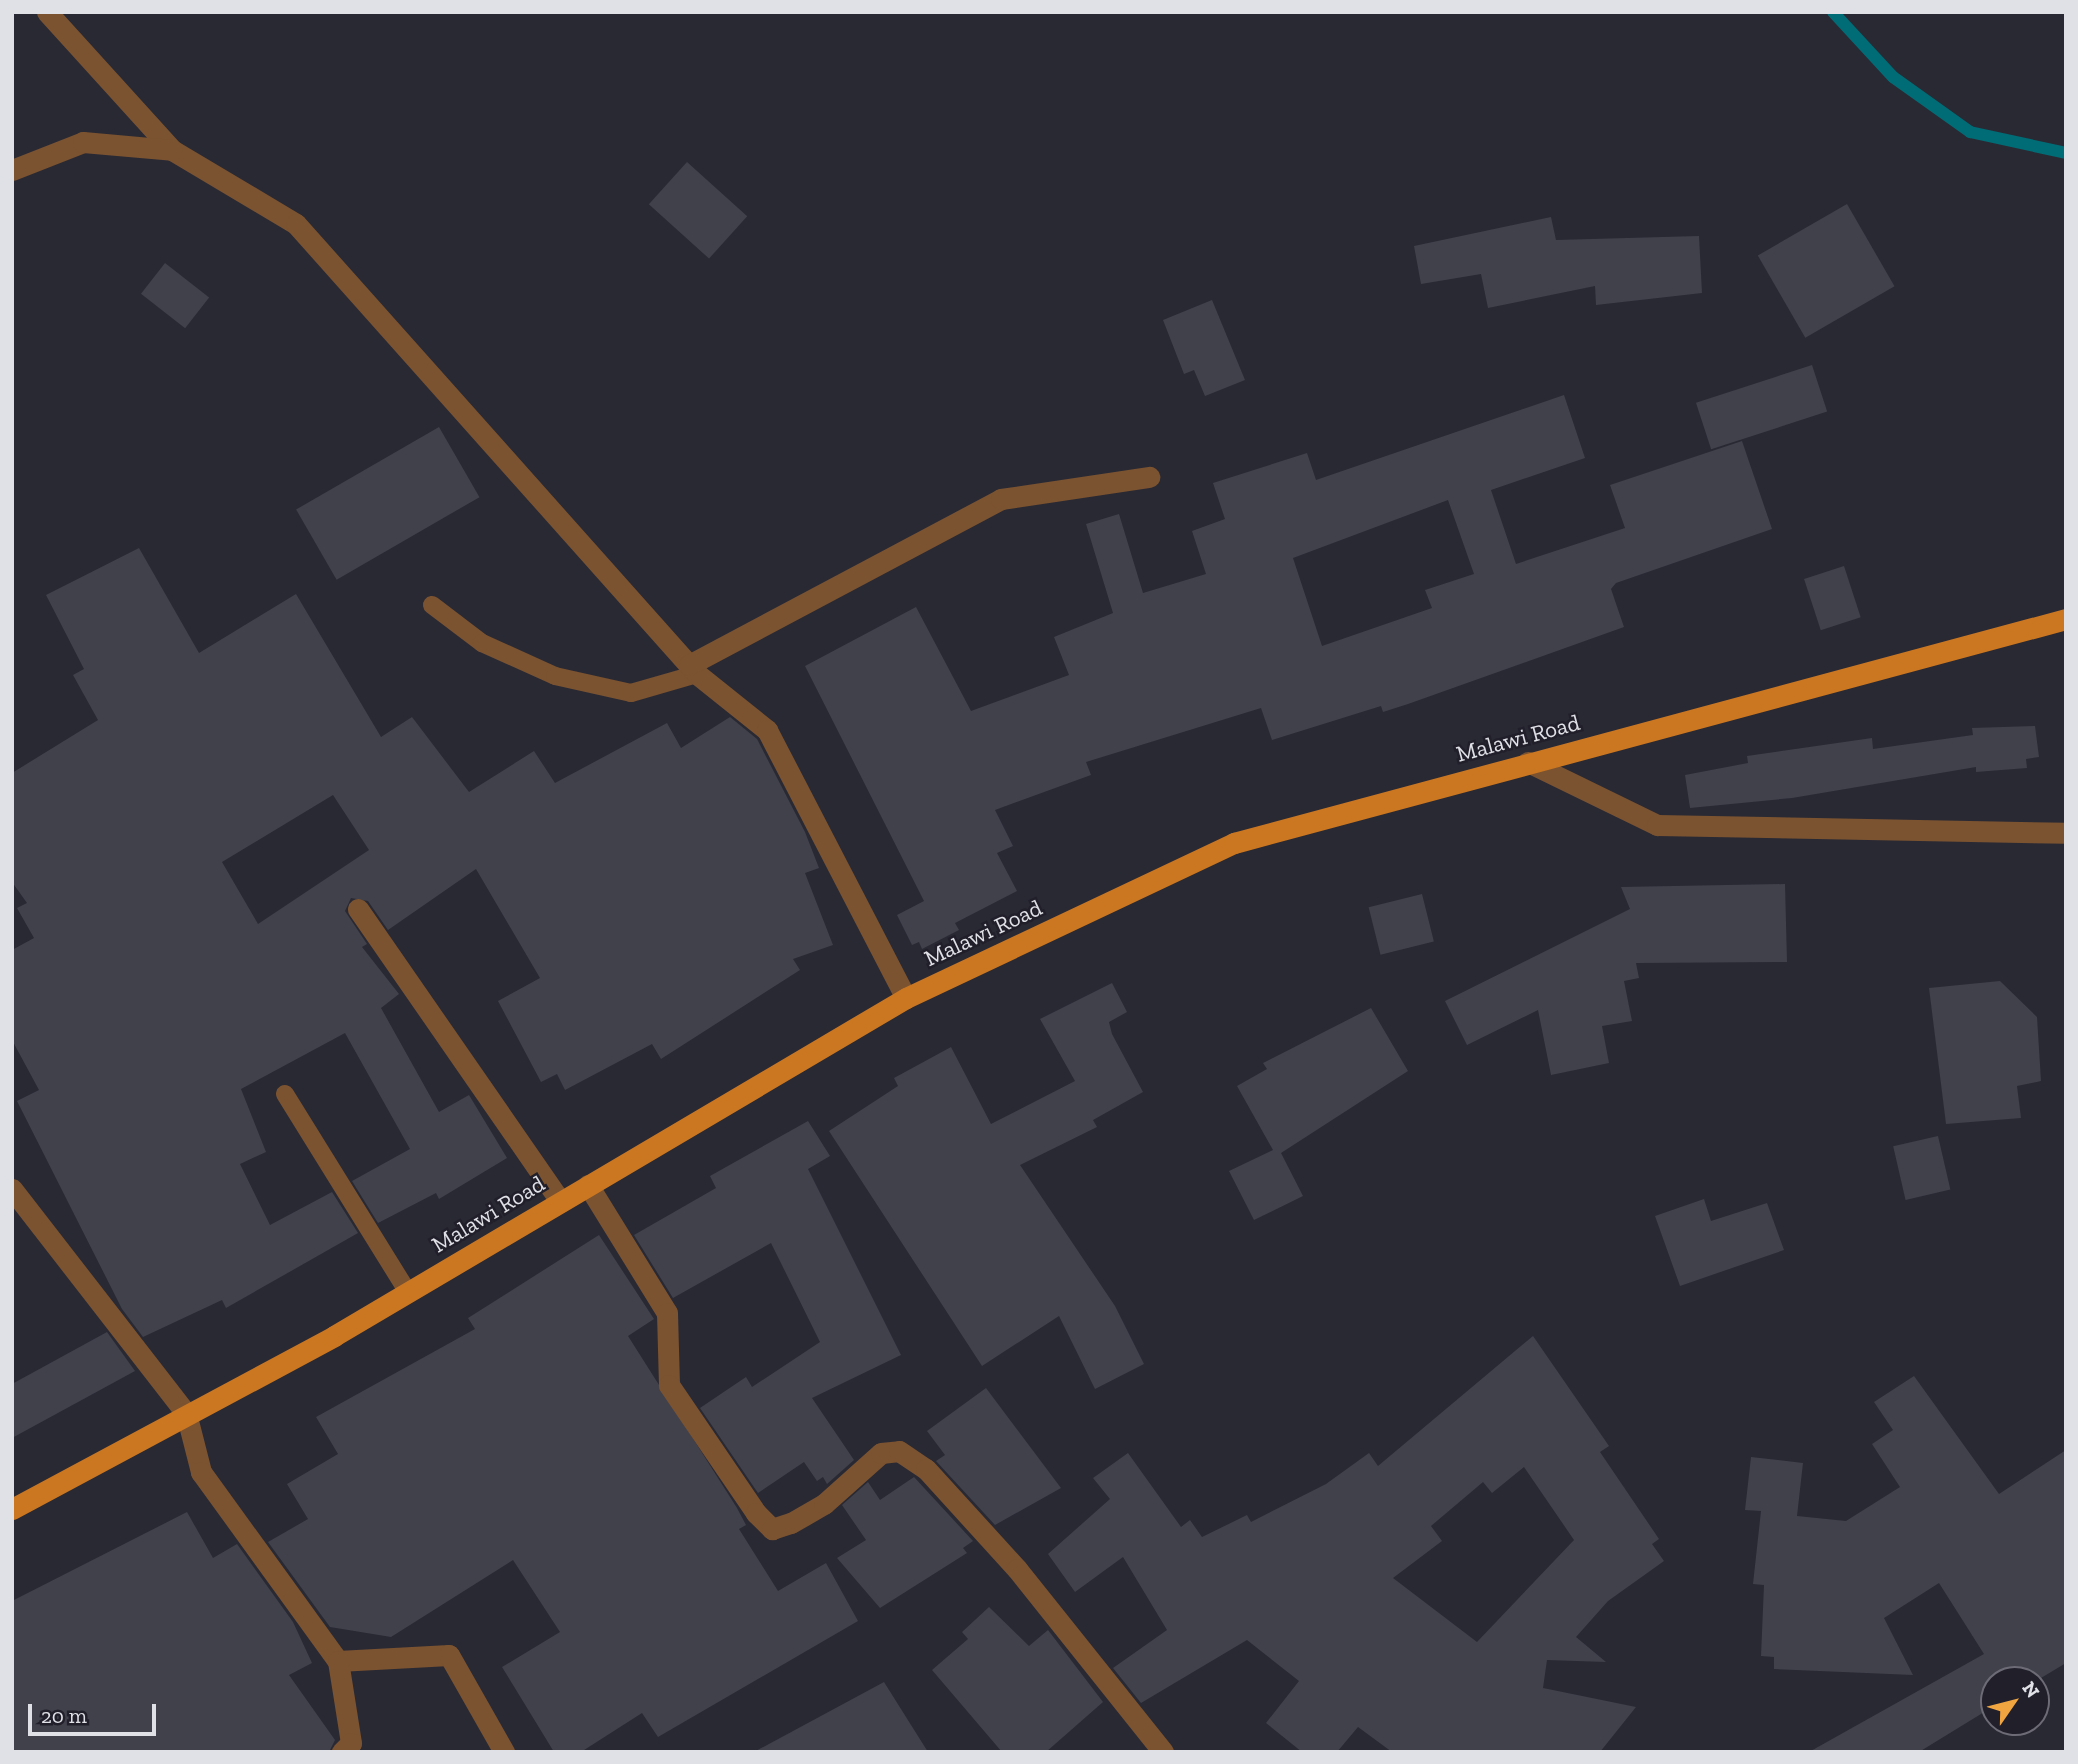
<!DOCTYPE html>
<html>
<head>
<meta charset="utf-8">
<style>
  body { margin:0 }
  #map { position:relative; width:2078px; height:1764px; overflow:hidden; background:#292934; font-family:"Zilla Slab",serif }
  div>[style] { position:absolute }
  .stream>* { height:12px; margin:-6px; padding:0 6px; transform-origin:6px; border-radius:6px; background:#006c76 }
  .building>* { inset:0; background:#41414c; transform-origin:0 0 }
  .lane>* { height:18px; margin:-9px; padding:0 9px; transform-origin:9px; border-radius:9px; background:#7b5330 }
  .street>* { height:21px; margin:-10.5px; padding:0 10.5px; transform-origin:10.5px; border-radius:10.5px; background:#7b5330 }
  .primary>* { height:21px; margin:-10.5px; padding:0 10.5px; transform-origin:10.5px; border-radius:10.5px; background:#cb7721 }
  span { translate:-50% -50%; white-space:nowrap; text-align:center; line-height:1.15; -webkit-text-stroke:5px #201f2a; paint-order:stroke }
  .street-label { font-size:23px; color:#e0e0e7 }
  .frame { position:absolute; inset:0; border:14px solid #e0e0e7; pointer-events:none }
  .north { position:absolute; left:1980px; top:1666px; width:70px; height:70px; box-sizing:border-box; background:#201f2a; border:2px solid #6d6c76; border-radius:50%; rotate:55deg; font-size:19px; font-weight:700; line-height:28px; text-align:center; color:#e0e0e7 }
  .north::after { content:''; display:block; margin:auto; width:24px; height:32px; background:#f1a540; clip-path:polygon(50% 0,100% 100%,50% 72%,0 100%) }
  .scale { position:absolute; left:28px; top:1704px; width:128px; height:32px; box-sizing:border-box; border:4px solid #e0e0e7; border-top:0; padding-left:9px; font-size:21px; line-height:24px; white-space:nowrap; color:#e0e0e7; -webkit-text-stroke:5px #201f2a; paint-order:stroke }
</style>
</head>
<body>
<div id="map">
  <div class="stream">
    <i style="left:1833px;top:12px;width:88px;rotate:47.3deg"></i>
    <i style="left:1893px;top:77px;width:95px;rotate:35.5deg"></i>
    <i style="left:1970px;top:132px;width:98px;rotate:12.3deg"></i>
  </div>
  <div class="building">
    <i style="left:687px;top:162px;width:81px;height:57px;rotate:42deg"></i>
    <i style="left:1847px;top:204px;width:95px;height:103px;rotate:60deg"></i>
    <i style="clip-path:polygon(1551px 217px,1556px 240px,1699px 236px,1702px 293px,1596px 305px,1595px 286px,1488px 308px,1481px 274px,1421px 284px,1414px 246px)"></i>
    <i style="left:165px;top:263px;width:56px;height:39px;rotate:38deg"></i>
    <i style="clip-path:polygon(1212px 300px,1245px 380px,1205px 396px,1194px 370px,1184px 374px,1163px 320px)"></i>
    <i style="left:1812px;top:365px;width:49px;height:122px;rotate:72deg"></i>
    <i style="clip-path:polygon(evenodd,1564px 395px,1585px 458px,1491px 490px,1516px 564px,1625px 528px,1610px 485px,1742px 441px,1772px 529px,1616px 583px,1611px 589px,1624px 627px,1408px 704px,1383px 712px,1381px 706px,1272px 740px,1261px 708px,1086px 762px,1091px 775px,995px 810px,1013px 846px,997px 853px,1017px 891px,955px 923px,959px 930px,922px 949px,919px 942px,912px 945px,897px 915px,924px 901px,805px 666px,916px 607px,971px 711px,1069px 675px,1054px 637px,1113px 613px,1086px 524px,1119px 514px,1143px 593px,1206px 574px,1192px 531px,1225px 519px,1213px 483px,1307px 453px,1316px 480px,1564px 395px,1448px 500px,1474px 574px,1425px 590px,1432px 608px,1322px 646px,1293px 558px,1448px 500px)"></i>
    <i style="left:439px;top:427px;width:81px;height:165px;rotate:60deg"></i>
    <i style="clip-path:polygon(evenodd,139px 548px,199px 653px,296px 594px,381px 737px,412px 717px,469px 792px,534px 751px,555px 783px,667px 723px,681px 748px,730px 717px,757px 739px,805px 832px,819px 868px,805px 873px,833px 945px,793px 959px,800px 970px,661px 1059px,652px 1044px,565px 1090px,557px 1074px,541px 1082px,498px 1001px,540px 978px,476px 869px,388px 930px,368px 901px,351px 898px,345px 911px,367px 944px,362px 947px,399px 994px,381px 1008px,439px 1112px,469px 1095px,507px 1158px,439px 1199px,436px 1193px,378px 1223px,352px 1181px,410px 1149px,345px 1033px,241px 1089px,266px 1152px,240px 1164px,270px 1225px,332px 1192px,358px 1233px,226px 1308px,222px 1300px,143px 1337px,122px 1309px,17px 1101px,39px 1090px,12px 1040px,12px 950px,34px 938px,17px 908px,27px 903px,12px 882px,12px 773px,98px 720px,73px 675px,84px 669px,46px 595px,139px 548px,333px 795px,369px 850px,258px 924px,222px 862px,333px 795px)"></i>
    <i style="left:1844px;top:566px;width:54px;height:42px;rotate:72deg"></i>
    <i style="clip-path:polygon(2035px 726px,2039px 757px,2026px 759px,2027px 768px,1976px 772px,1976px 767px,1792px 798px,1690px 808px,1685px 775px,1748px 763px,1747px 756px,1872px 738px,1873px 749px,1973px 735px,1972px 728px)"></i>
    <i style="clip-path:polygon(1785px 884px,1787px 962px,1636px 963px,1639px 978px,1624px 981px,1632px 1021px,1602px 1026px,1609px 1063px,1551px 1075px,1538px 1010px,1467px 1045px,1445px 1001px,1630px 909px,1621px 887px)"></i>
    <i style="left:1422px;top:894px;width:49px;height:55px;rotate:76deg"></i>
    <i style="clip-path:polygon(2000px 981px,2037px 1017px,2041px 1081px,2017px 1086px,2021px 1118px,1946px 1124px,1929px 988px)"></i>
    <i style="clip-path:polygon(1112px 983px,1127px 1012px,1109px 1022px,1112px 1034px,1143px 1092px,1093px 1120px,1097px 1127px,1020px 1165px,1115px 1306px,1144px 1364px,1095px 1389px,1059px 1316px,982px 1366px,829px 1131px,898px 1086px,894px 1078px,951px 1047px,991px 1124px,1075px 1081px,1040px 1019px)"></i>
    <i style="clip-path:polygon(1371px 1008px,1408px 1071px,1281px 1153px,1303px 1196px,1254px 1220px,1229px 1171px,1273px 1150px,1237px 1086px,1267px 1069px,1263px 1063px)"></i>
    <i style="clip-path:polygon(808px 1121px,830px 1156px,808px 1169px,901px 1355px,812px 1398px,854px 1460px,827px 1484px,823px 1477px,817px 1481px,804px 1462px,758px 1493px,700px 1408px,746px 1377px,752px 1387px,820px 1342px,771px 1243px,673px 1298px,634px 1235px,716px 1188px,710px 1176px)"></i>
    <i style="left:1938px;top:1136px;width:55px;height:46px;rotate:77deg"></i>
    <i style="clip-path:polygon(1704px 1199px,1711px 1221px,1767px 1203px,1784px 1250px,1680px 1286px,1655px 1216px)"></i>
    <i style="clip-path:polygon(599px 1235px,654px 1319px,628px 1336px,737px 1508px,746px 1525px,739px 1529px,778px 1591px,826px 1563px,858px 1621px,658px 1737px,642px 1713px,581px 1752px,554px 1752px,502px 1667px,560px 1632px,513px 1560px,391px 1637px,330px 1627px,268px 1542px,308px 1519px,287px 1484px,338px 1454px,316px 1417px,475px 1329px,468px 1318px)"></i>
    <i style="clip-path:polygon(107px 1332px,135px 1371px,12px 1438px,12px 1384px)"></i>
    <i style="clip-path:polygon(evenodd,1533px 1336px,1609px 1446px,1600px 1452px,1659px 1539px,1652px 1544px,1664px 1561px,1608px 1601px,1576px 1637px,1606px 1662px,1547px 1660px,1543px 1688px,1636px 1707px,1600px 1752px,1392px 1752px,1358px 1727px,1337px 1752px,1302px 1752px,1266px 1723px,1299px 1681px,1247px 1640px,1141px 1703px,1113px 1668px,1167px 1630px,1123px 1557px,1075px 1592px,1048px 1554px,1110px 1499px,1093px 1478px,1128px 1453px,1181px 1527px,1190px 1520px,1202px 1537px,1247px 1515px,1251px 1522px,1326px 1484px,1369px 1453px,1378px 1466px,1533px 1336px,1524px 1467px,1574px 1540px,1477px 1642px,1393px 1578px,1442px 1541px,1431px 1526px,1483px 1482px,1492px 1493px,1524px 1467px)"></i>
    <i style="clip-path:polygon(1914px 1376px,1999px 1494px,2066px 1450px,2066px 1663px,2036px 1681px,1994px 1680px,1994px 1706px,1919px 1752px,1809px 1752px,1984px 1654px,1939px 1583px,1884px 1618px,1913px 1675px,1774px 1669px,1774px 1657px,1761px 1656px,1764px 1585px,1753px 1584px,1761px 1511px,1745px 1510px,1751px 1457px,1803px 1463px,1797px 1516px,1846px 1521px,1900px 1487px,1872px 1444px,1893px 1430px,1874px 1402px)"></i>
    <i style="clip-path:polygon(986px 1388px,1061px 1488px,995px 1525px,936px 1461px,945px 1455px,927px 1431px)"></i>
    <i style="clip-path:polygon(914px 1477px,973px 1541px,963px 1548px,967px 1553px,880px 1608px,837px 1558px,866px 1540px,842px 1505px,868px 1482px,880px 1500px)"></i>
    <i style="clip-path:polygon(187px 1512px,213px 1558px,237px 1544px,293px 1622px,312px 1663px,289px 1675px,335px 1740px,329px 1752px,12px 1752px,12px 1601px)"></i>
    <i style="clip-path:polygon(989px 1607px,1029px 1646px,1048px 1630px,1103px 1702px,1046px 1752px,1002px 1752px,932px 1670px,968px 1639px,962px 1632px)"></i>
    <i style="clip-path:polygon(884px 1682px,928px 1752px,754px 1752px)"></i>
  </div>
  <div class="lane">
    <i style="left:432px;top:605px;width:63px;rotate:37.2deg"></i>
    <i style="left:482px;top:643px;width:80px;rotate:24.3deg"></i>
    <i style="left:555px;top:676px;width:78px;rotate:12.6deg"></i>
    <i style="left:631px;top:693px;width:69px;rotate:-16.1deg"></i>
    <i style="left:285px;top:1094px;width:233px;rotate:58.2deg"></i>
  </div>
  <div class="street">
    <i style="left:47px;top:12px;width:186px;rotate:47.8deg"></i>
    <i style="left:172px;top:150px;width:144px;rotate:30.8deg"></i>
    <i style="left:296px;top:224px;width:603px;rotate:48.3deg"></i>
    <i style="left:697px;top:674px;width:90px;rotate:38.7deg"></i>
    <i style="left:767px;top:730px;width:302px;rotate:62.6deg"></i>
    <i style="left:12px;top:170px;width:76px;rotate:-21.5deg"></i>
    <i style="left:83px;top:142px;width:89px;rotate:5.1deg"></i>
    <i style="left:689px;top:665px;width:353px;rotate:-28deg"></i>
    <i style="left:1001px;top:499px;width:150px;rotate:-8.5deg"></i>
    <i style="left:1528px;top:762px;width:144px;rotate:26deg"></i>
    <i style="left:1657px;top:825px;width:409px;rotate:1.1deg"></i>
    <i style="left:358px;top:909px;width:356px;rotate:55.3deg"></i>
    <i style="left:588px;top:1185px;width:150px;rotate:58.3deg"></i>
    <i style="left:667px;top:1313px;width:72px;rotate:88.4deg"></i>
    <i style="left:669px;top:1385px;width:155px;rotate:55.8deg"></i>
    <i style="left:756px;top:1513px;width:23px;rotate:45deg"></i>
    <i style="left:772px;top:1529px;width:20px;rotate:-18deg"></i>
    <i style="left:791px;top:1523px;width:38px;rotate:-30deg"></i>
    <i style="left:824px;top:1504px;width:76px;rotate:-41.8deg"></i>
    <i style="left:881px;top:1453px;width:18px;rotate:-6deg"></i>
    <i style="left:899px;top:1451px;width:32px;rotate:34deg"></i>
    <i style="left:926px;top:1469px;width:135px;rotate:47.7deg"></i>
    <i style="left:1017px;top:1569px;width:234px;rotate:51.4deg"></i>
    <i style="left:12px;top:1189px;width:284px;rotate:52.2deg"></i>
    <i style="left:186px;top:1413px;width:61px;rotate:75.7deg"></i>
    <i style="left:201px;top:1472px;width:233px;rotate:54.1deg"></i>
    <i style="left:338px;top:1661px;width:111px;rotate:-3.1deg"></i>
    <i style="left:449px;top:1655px;width:112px;rotate:60.4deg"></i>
    <i style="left:338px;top:1661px;width:83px;rotate:81deg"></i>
    <i style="left:351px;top:1743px;width:13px;rotate:135deg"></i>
  </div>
  <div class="primary">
    <i style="left:12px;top:1509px;width:366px;rotate:-28.2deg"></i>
    <i style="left:334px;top:1336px;width:664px;rotate:-30.58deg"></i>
    <i style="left:906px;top:998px;width:363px;rotate:-25.3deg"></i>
    <i style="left:1234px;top:843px;width:862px;rotate:-15.07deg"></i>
  </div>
  <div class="street-label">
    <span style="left:1518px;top:738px;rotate:-15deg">Malawi Road</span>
    <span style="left:983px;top:933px;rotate:-25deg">Malawi Road</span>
    <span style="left:488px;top:1214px;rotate:-31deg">Malawi Road</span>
  </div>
  <div class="frame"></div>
  <div class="north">N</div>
  <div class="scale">20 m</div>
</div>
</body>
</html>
